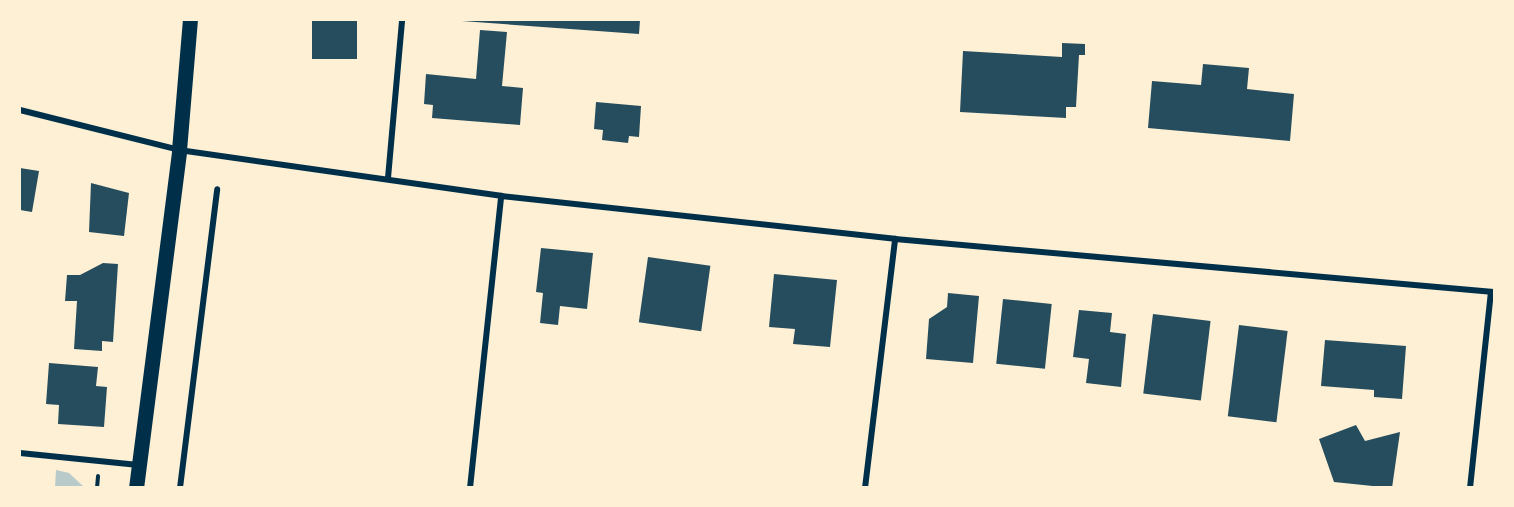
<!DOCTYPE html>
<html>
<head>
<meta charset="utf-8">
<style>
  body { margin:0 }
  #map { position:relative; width:1514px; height:507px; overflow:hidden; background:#fdf0d5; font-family:Ubuntu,sans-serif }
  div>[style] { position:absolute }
  .green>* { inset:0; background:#b9caca }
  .building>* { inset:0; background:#264d5e; transform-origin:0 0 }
  .path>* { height:4px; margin:-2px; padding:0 2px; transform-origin:2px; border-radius:2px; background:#003049 }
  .minor>* { height:6px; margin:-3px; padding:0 3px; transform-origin:3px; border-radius:3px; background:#003049 }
  .primary>* { height:15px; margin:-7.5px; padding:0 7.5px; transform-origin:7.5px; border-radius:7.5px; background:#003049 }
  span { translate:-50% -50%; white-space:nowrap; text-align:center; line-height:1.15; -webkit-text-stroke:4.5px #fdf0d5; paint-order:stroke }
  .frame { position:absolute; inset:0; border:21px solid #fdf0d5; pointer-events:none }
</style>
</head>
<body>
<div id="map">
  <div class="green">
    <i style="clip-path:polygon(56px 470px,69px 473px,84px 487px,55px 487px)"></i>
  </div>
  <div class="building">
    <i style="left:312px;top:20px;width:45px;height:39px"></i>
    <i style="clip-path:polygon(448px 20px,640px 20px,639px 34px)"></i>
    <i style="clip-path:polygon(480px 30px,507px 32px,502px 86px,523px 88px,520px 125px,432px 118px,433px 105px,424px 104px,426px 74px,476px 79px)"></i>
    <i style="clip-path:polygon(1062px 43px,1085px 44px,1085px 55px,1079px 55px,1076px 107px,1066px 107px,1066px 118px,960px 112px,963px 51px,1062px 57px)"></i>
    <i style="clip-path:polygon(1203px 64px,1249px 68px,1247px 89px,1294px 94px,1290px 141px,1148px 128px,1152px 81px,1201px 85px)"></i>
    <i style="clip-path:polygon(596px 102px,641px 106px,639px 137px,629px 136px,628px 143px,602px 140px,603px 130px,594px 129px)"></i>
    <i style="clip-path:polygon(20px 168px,39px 171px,32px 212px,20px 210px)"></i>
    <i style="clip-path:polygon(91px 183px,129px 193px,124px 236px,89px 232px)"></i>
    <i style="clip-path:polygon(541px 248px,593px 253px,587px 309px,560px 306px,558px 325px,540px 323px,543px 293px,536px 292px)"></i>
    <i style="left:648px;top:257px;width:63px;height:66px;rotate:8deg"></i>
    <i style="clip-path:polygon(103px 263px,118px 264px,113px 342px,102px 341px,102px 351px,74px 349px,77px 301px,65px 301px,67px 275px,80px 275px)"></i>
    <i style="clip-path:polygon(774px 274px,837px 280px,830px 347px,793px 344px,795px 329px,769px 327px)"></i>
    <i style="clip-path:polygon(948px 293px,979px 296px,973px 363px,926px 359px,929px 319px,947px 307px)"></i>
    <i style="left:1003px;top:299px;width:49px;height:65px;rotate:6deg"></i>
    <i style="clip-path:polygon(1079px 310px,1112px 313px,1110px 332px,1126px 334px,1121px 387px,1086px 383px,1089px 359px,1073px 357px)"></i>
    <i style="left:1153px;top:314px;width:58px;height:80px;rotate:7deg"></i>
    <i style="left:1239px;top:325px;width:49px;height:92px;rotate:7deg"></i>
    <i style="clip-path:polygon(1325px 340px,1406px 346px,1402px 399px,1374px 397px,1374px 390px,1321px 386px)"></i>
    <i style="clip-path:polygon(49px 363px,98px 367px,96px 386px,107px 387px,104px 427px,58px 424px,59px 405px,46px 404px)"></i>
    <i style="clip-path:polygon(1356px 425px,1365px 441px,1400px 432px,1392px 488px,1334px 482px,1319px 439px)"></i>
  </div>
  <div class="path">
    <i style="left:97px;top:488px;width:12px;rotate:-85deg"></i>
  </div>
  <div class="minor">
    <i style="left:20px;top:110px;width:164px;rotate:14.1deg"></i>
    <i style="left:179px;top:150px;width:325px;rotate:8.1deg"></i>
    <i style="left:501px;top:196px;width:396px;rotate:6.2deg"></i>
    <i style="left:895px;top:239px;width:601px;rotate:5.06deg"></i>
    <i style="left:388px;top:178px;width:159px;rotate:-84.9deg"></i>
    <i style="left:20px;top:453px;width:119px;rotate:5.8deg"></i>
    <i style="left:180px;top:488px;width:301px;rotate:-82.9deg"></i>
    <i style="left:470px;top:488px;width:294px;rotate:-83.9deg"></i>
    <i style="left:865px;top:488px;width:251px;rotate:-83.1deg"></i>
    <i style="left:1470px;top:488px;width:197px;rotate:-83.9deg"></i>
  </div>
  <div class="primary">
    <i style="left:136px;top:488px;width:341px;rotate:-82.7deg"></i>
    <i style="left:179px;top:150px;width:130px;rotate:-85.2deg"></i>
  </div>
  <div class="frame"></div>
</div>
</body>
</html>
